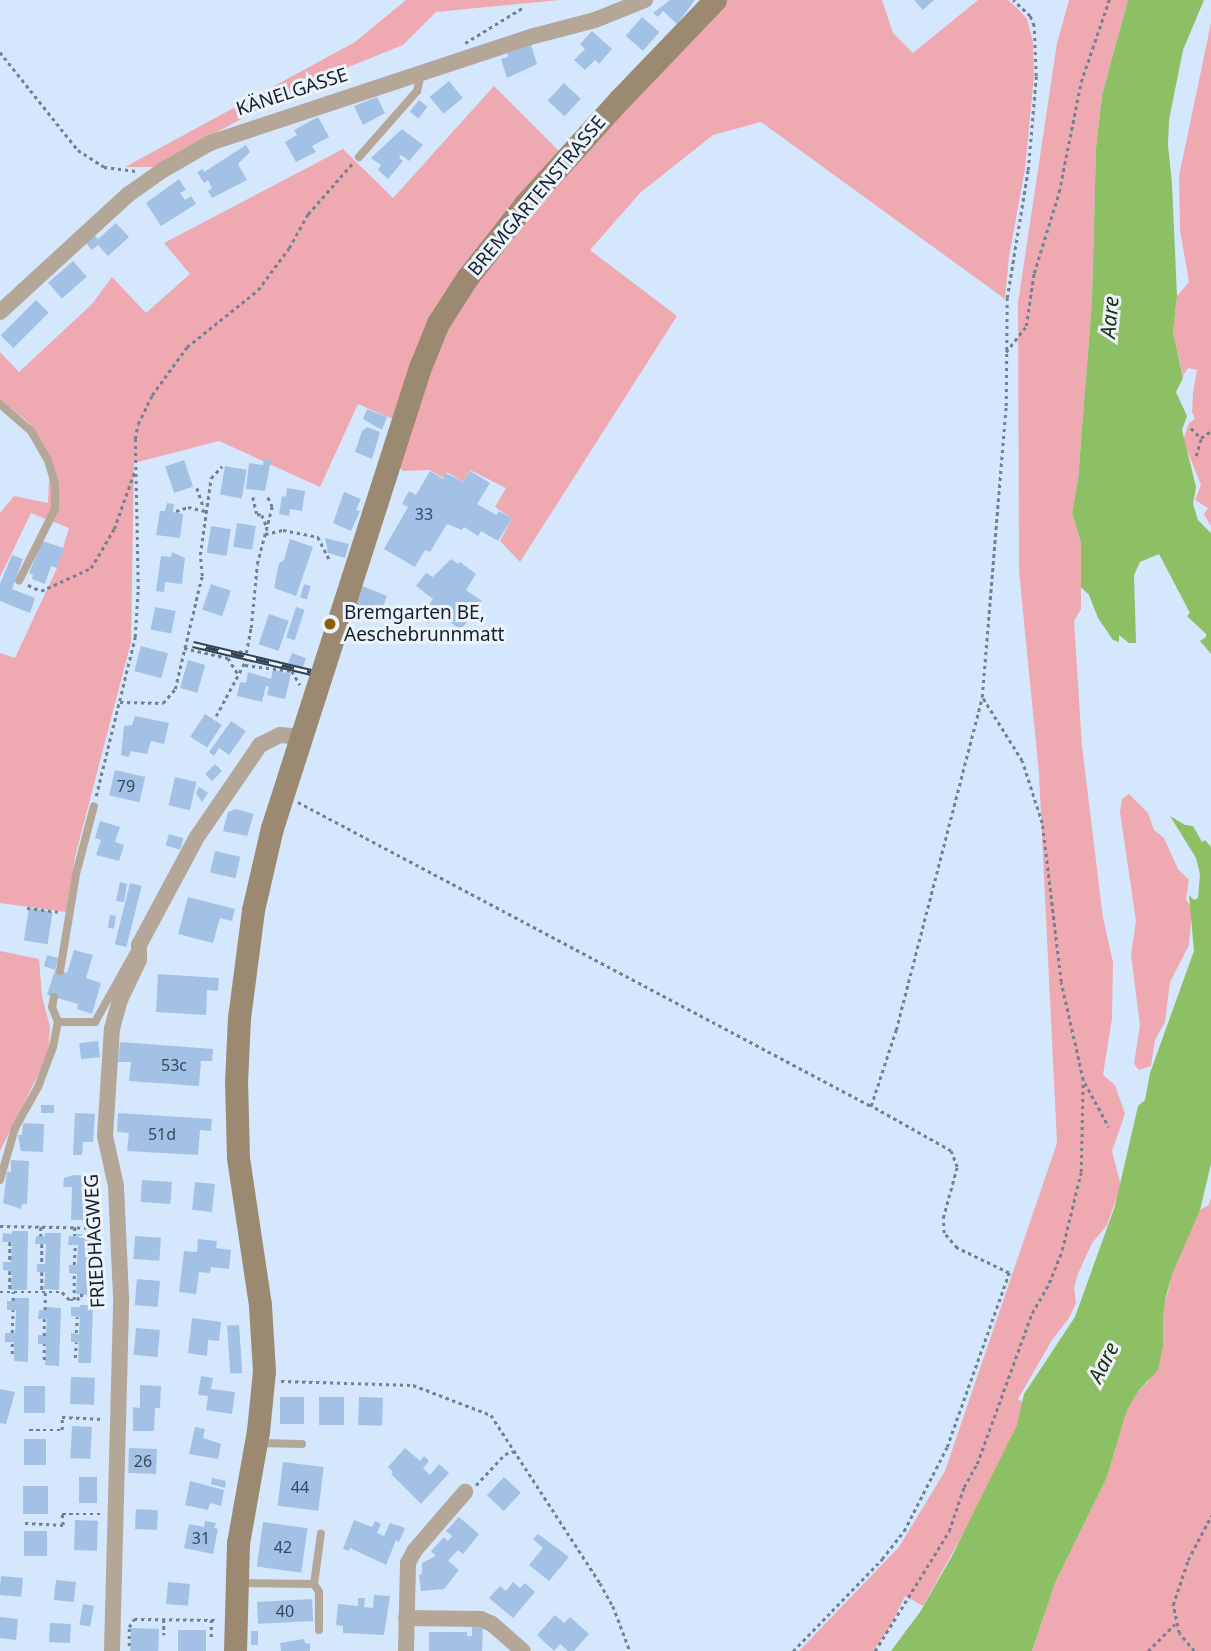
<!DOCTYPE html>
<html>
<head>
<meta charset="utf-8">
<style>
  body { margin:0 }
  #map { position:relative; width:1211px; height:1651px; overflow:hidden; background:#d4e7fd; font-family:"Noto Sans",sans-serif }
  div>[style] { position:absolute }
  .green>* { inset:0; background:#efaab1 }
  .water>* { inset:0; background:#8dbf64 }
  .building>* { inset:0; background:#a3c1e5; transform-origin:0 0 }
  .path>* { height:2.5px; margin-top:-1.25px; transform-origin:0; background:repeating-linear-gradient(90deg,#718192 0 3.5px,transparent 0 7px) }
  .lane>* { height:8px; margin:-4px; padding:0 4px; transform-origin:4px; border-radius:4px; background:#b4a797 }
  .street>* { height:16px; margin:-8px; padding:0 8px; transform-origin:8px; border-radius:8px; background:#b4a797 }
  .secondary>* { height:23px; margin:-11.5px; padding:0 11.5px; transform-origin:11.5px; border-radius:11.5px; background:#9c8971 }
  .rail>* { height:7px; margin-top:-3.5px; transform-origin:0; background:repeating-linear-gradient(90deg,#edf3fb 0 13px,#354351 0 26px); box-sizing:border-box; border-block:2px solid #354351 }
  .dots>* { width:19px; height:19px; translate:-50% -50%; box-sizing:border-box; border:4px solid #edf3fb; border-radius:50% }
  span { translate:-50% -50%; white-space:nowrap; text-align:center; line-height:1.15; -webkit-text-stroke:6px #edf3fb; paint-order:stroke }
  .number-label { font-size:16px; color:#38485b }
  .number-label span { -webkit-text-stroke-width:0 }
  .street-label { font-size:19px; color:#14202d }
  .poi-label { font-size:19px; color:#14202d }
  .left { translate:0 -50%; text-align:left }
  .water-label { font-size:21px; color:#1d300a; font-style:italic }
</style>
</head>
<body>
<div id="map">
  <div class="green">
    <i style="clip-path:polygon(406px 0,560px 0,436px 12px,403px 45px,299px 87px,154px 167px,125px 167px,355px 42px)"></i>
    <i style="clip-path:polygon(725px 0,882px 0,893px 33px,913px 53px,978px 0,1008px 0,1019px 10px,1027px 19px,1033px 42px,1034px 76px,1025px 169px,1009px 257px,1005px 299px,761px 122px,713px 135px,640px 193px,590px 250px,677px 316px,520px 562px,500px 541px,512px 518px,495px 507px,506px 488px,470px 470px,463px 482px,447px 472px,443px 478px,430px 470px,404px 471px,397px 467px,444px 326px,530px 208px)"></i>
    <i style="clip-path:polygon(1069px 0,1128px 0,1102px 95px,1096px 148px,1092px 301px,1078px 480px,1072px 513px,1081px 543px,1081px 609px,1074px 621px,1082px 746px,1103px 918px,1113px 962px,1112px 1018px,1103px 1075px,1115px 1085px,1125px 1114px,1112px 1151px,1121px 1186px,1107px 1225px,1092px 1243px,1078px 1274px,1074px 1287px,1076px 1303px,1069px 1318px,1052px 1340px,1018px 1399px,1023px 1402px,1017px 1425px,984px 1496px,923px 1606px,905px 1596px,887px 1632px,873px 1651px,799px 1651px,899px 1547px,945px 1471px,1057px 1143px,1039px 774px,1019px 571px,1018px 303px,1057px 43px)"></i>
    <i style="clip-path:polygon(1211px 23px,1211px 526px,1204px 514px,1208px 508px,1195px 500px,1201px 485px,1183px 440px,1189px 423px,1195px 419px,1192px 412px,1193px 393px,1197px 370px,1188px 368px,1183px 376px,1173px 332px,1177px 296px,1189px 282px,1180px 230px,1179px 176px)"></i>
    <i style="clip-path:polygon(494px 86px,561px 153px,463px 276px,397px 421px,358px 404px,320px 487px,219px 441px,134px 463px,131px 642px,75px 857px,66px 912px,0 903px,0 653px,15px 658px,57px 568px,69px 528px,31px 513px,0 577px,0 513px,14px 496px,48px 503px,50px 458px,29px 423px,0 399px,0 352px,19px 372px,92px 304px,112px 277px,146px 313px,190px 274px,164px 243px,343px 149px,393px 198px)"></i>
    <i style="clip-path:polygon(1129px 794px,1148px 813px,1154px 830px,1164px 838px,1178px 869px,1189px 880px,1186px 899px,1192px 909px,1189px 945px,1170px 982px,1165px 1022px,1155px 1040px,1151px 1066px,1139px 1070px,1134px 1064px,1140px 1025px,1131px 955px,1136px 921px,1120px 812px,1122px 799px)"></i>
    <i style="clip-path:polygon(0 951px,39px 959px,42px 996px,50px 1027px,48px 1055px,0 1151px)"></i>
    <i style="clip-path:polygon(1211px 1197px,1211px 1651px,1032px 1651px,1055px 1583px,1107px 1477px,1127px 1410px,1139px 1390px,1148px 1382px,1163px 1346px,1162px 1315px,1173px 1272px,1192px 1223px,1200px 1210px,1209px 1205px)"></i>
  </div>
  <div class="water">
    <i style="clip-path:polygon(1128px 0,1204px 0,1183px 50px,1169px 120px,1168px 145px,1172px 184px,1177px 296px,1173px 332px,1183px 378px,1176px 392px,1187px 416px,1182px 430px,1196px 487px,1193px 504px,1198px 520px,1211px 533px,1211px 654px,1200px 641px,1206px 637px,1206px 634px,1187px 616px,1190px 613px,1159px 554px,1140px 562px,1134px 575px,1136px 643px,1129px 643px,1119px 635px,1119px 642px,1113px 640px,1098px 618px,1089px 595px,1081px 587px,1081px 543px,1072px 513px,1078px 480px,1092px 301px,1096px 148px,1102px 95px)"></i>
    <i style="clip-path:polygon(1170px 816px,1185px 825px,1193px 826px,1202px 842px,1205px 840px,1211px 847px,1211px 1164px,1200px 1210px,1173px 1272px,1166px 1296px,1163px 1315px,1163px 1346px,1158px 1370px,1139px 1390px,1127px 1410px,1107px 1477px,1055px 1583px,1032px 1651px,891px 1651px,920px 1612px,951px 1558px,1017px 1425px,1024px 1394px,1075px 1317px,1115px 1206px,1138px 1106px,1145px 1100px,1150px 1073px,1194px 951px,1189px 895px,1194px 900px,1198px 898px,1200px 874px,1196px 858px)"></i>
  </div>
  <div class="building">
    <i style="clip-path:polygon(670px 0,695px 0,677px 24px,663px 11px,658px 17px,653px 13px)"></i>
    <i style="clip-path:polygon(914px 0,934px 0,923px 10px)"></i>
    <i style="left:642px;top:17px;width:23px;height:25px;rotate:41deg"></i>
    <i style="clip-path:polygon(592px 31px,612px 49px,599px 64px,595px 60px,585px 70px,574px 60px,585px 49px,580px 44px)"></i>
    <i style="clip-path:polygon(531px 45px,537px 64px,507px 78px,501px 59px,508px 57px,507px 53px)"></i>
    <i style="left:449px;top:81px;width:22px;height:25px;rotate:51deg"></i>
    <i style="left:564px;top:83px;width:23px;height:24px;rotate:43deg"></i>
    <i style="clip-path:polygon(377px 97px,385px 113px,363px 125px,354px 106px)"></i>
    <i style="left:419px;top:100px;width:11px;height:15px;rotate:38deg"></i>
    <i style="clip-path:polygon(318px 117px,329px 137px,312px 146px,316px 152px,296px 162px,285px 142px,297px 135px,294px 130px)"></i>
    <i style="clip-path:polygon(402px 129px,423px 145px,409px 161px,401px 155px,399px 158px,403px 161px,388px 179px,378px 170px,381px 165px,371px 158px)"></i>
    <i style="clip-path:polygon(246px 145px,250px 152px,238px 164px,247px 180px,212px 198px,208px 191px,212px 188px,208px 180px,204px 183px,197px 172px,203px 169px,204px 172px)"></i>
    <i style="clip-path:polygon(179px 179px,186px 190px,180px 193px,185px 200px,191px 196px,196px 204px,161px 226px,146px 203px)"></i>
    <i style="clip-path:polygon(116px 223px,129px 237px,108px 256px,98px 245px,92px 250px,86px 243px,94px 235px,98px 239px)"></i>
    <i style="left:73px;top:261px;width:21px;height:33px;rotate:49deg"></i>
    <i style="left:36px;top:300px;width:18px;height:50px;rotate:45deg"></i>
    <i style="clip-path:polygon(367px 409px,387px 417px,382px 430px,363px 419px)"></i>
    <i style="clip-path:polygon(367px 427px,380px 432px,372px 459px,355px 452px,362px 431px)"></i>
    <i style="clip-path:polygon(264px 459px,271px 460px,265px 491px,246px 489px,249px 463px,263px 465px)"></i>
    <i style="left:184px;top:460px;width:28px;height:20px;rotate:71deg"></i>
    <i style="left:225px;top:466px;width:22px;height:29px;rotate:10deg"></i>
    <i style="clip-path:polygon(430px 471px,443px 479px,446px 473px,463px 482px,470px 471px,490px 483px,477px 504px,496px 515px,499px 511px,512px 518px,498px 541px,481px 531px,478px 536px,464px 527px,462px 530px,447px 524px,430px 552px,425px 550px,415px 567px,384px 549px,408px 507px,402px 504px,409px 491px,416px 495px)"></i>
    <i style="clip-path:polygon(287px 488px,305px 491px,302px 511px,290px 509px,289px 516px,279px 514px,282px 496px,286px 497px)"></i>
    <i style="clip-path:polygon(344px 492px,361px 499px,356px 510px,360px 511px,351px 531px,333px 523px)"></i>
    <i style="clip-path:polygon(167px 503px,174px 504px,173px 512px,183px 514px,180px 538px,156px 535px,160px 511px,165px 511px)"></i>
    <i style="left:237px;top:523px;width:19px;height:24px;rotate:9deg"></i>
    <i style="left:211px;top:526px;width:20px;height:27px;rotate:9deg"></i>
    <i style="clip-path:polygon(325px 538px,349px 544px,345px 558px,328px 553px)"></i>
    <i style="clip-path:polygon(290px 539px,313px 547px,296px 596px,274px 588px,279px 563px,284px 560px)"></i>
    <i style="clip-path:polygon(42px 541px,64px 548px,57px 568px,51px 566px,45px 584px,32px 579px,33px 575px,29px 573px)"></i>
    <i style="clip-path:polygon(172px 552px,185px 558px,182px 584px,165px 582px,164px 592px,156px 591px,161px 556px,171px 557px)"></i>
    <i style="clip-path:polygon(12px 555px,23px 559px,12px 589px,35px 598px,30px 613px,0 601px,0 584px)"></i>
    <i style="clip-path:polygon(451px 559px,458px 564px,460px 562px,476px 574px,466px 590px,482px 601px,461px 630px,428px 606px,433px 599px,416px 586px,426px 573px,433px 577px)"></i>
    <i style="left:211px;top:584px;width:21px;height:27px;rotate:19deg"></i>
    <i style="left:304px;top:584px;width:7px;height:14px;rotate:16deg"></i>
    <i style="left:362px;top:586px;width:27px;height:28px;rotate:22deg"></i>
    <i style="left:155px;top:607px;width:21px;height:23px;rotate:11deg"></i>
    <i style="left:296px;top:607px;width:9px;height:32px;rotate:18deg"></i>
    <i style="left:269px;top:614px;width:21px;height:32px;rotate:19deg"></i>
    <i style="left:141px;top:646px;width:28px;height:26px;rotate:15deg"></i>
    <i style="left:292px;top:653px;width:15px;height:11px;rotate:20deg"></i>
    <i style="left:188px;top:660px;width:18px;height:29px;rotate:16deg"></i>
    <i style="clip-path:polygon(273px 670px,291px 674px,285px 699px,267px 695px,269px 687px,266px 686px,262px 702px,237px 696px,240px 682px,246px 683px,248px 672px,271px 679px)"></i>
    <i style="left:205px;top:714px;width:20px;height:27px;rotate:33deg"></i>
    <i style="clip-path:polygon(135px 716px,169px 723px,164px 744px,151px 741px,147px 754px,131px 751px,129px 757px,121px 755px,124px 726px,132px 725px)"></i>
    <i style="clip-path:polygon(231px 721px,246px 731px,229px 755px,219px 748px,214px 756px,209px 752px)"></i>
    <i style="left:215px;top:764px;width:10px;height:14px;rotate:45deg"></i>
    <i style="left:115px;top:770px;width:31px;height:26px;rotate:13deg"></i>
    <i style="left:175px;top:777px;width:22px;height:29px;rotate:13deg"></i>
    <i style="clip-path:polygon(199px 787px,208px 793px,202px 802px,196px 793px)"></i>
    <i style="clip-path:polygon(236px 809px,254px 814px,247px 836px,223px 831px,228px 812px)"></i>
    <i style="clip-path:polygon(100px 821px,120px 827px,115px 842px,124px 845px,119px 861px,96px 855px,101px 840px,95px 838px)"></i>
    <i style="left:169px;top:834px;width:15px;height:12px;rotate:16deg"></i>
    <i style="left:215px;top:851px;width:26px;height:22px;rotate:13deg"></i>
    <i style="clip-path:polygon(120px 882px,127px 884px,124px 902px,116px 901px)"></i>
    <i style="left:130px;top:883px;width:12px;height:63px;rotate:14deg"></i>
    <i style="clip-path:polygon(188px 897px,235px 909px,232px 921px,220px 918px,213px 943px,178px 934px)"></i>
    <i style="left:29px;top:908px;width:24px;height:33px;rotate:9deg"></i>
    <i style="left:110px;top:915px;width:6px;height:13px;rotate:9deg"></i>
    <i style="clip-path:polygon(74px 950px,93px 955px,86px 978px,101px 983px,92px 1014px,77px 1009px,78px 1004px,47px 995px,55px 970px,44px 966px,47px 955px,58px 958px,55px 970px,67px 973px)"></i>
    <i style="clip-path:polygon(158px 974px,219px 978px,218px 991px,207px 990px,206px 1015px,156px 1012px)"></i>
    <i style="left:98px;top:1041px;width:16px;height:19px;rotate:83deg"></i>
    <i style="clip-path:polygon(120px 1042px,213px 1049px,212px 1061px,201px 1061px,199px 1086px,129px 1081px,131px 1062px,118px 1062px)"></i>
    <i style="left:41px;top:1105px;width:13px;height:8px"></i>
    <i style="clip-path:polygon(75px 1113px,95px 1114px,93px 1142px,83px 1142px,82px 1155px,73px 1155px)"></i>
    <i style="clip-path:polygon(118px 1113px,212px 1119px,211px 1131px,200px 1130px,198px 1155px,127px 1151px,129px 1133px,117px 1132px)"></i>
    <i style="clip-path:polygon(23px 1123px,44px 1124px,43px 1152px,21px 1151px,18px 1135px,22px 1135px)"></i>
    <i style="clip-path:polygon(11px 1160px,29px 1161px,27px 1204px,22px 1204px,21px 1209px,3px 1203px,7px 1172px,11px 1172px)"></i>
    <i style="clip-path:polygon(73px 1175px,89px 1176px,87px 1220px,71px 1220px,72px 1187px,63px 1187px,64px 1178px)"></i>
    <i style="left:142px;top:1180px;width:30px;height:22px;rotate:4deg"></i>
    <i style="left:195px;top:1182px;width:20px;height:28px;rotate:6deg"></i>
    <i style="clip-path:polygon(12px 1231px,28px 1231px,27px 1290px,11px 1290px,12px 1271px,3px 1270px,3px 1262px,11px 1262px,12px 1242px,2px 1242px,3px 1233px,12px 1234px)"></i>
    <i style="clip-path:polygon(45px 1233px,61px 1233px,59px 1290px,44px 1289px,45px 1272px,37px 1272px,37px 1264px,45px 1264px,46px 1244px,35px 1244px,36px 1236px,45px 1236px)"></i>
    <i style="clip-path:polygon(77px 1234px,93px 1235px,91px 1295px,76px 1294px,77px 1274px,69px 1273px,69px 1265px,77px 1265px,78px 1245px,68px 1245px,69px 1236px,77px 1237px)"></i>
    <i style="left:135px;top:1236px;width:26px;height:23px;rotate:4deg"></i>
    <i style="clip-path:polygon(198px 1239px,217px 1241px,216px 1248px,231px 1250px,229px 1269px,211px 1267px,210px 1273px,199px 1272px,196px 1294px,179px 1292px,184px 1251px,197px 1252px)"></i>
    <i style="left:137px;top:1279px;width:23px;height:26px;rotate:5deg"></i>
    <i style="clip-path:polygon(15px 1298px,29px 1298px,28px 1362px,14px 1361px,14px 1342px,5px 1342px,5px 1333px,15px 1333px,16px 1310px,7px 1310px,7px 1301px,15px 1301px)"></i>
    <i style="clip-path:polygon(80px 1305px,93px 1305px,91px 1363px,78px 1363px,79px 1342px,71px 1342px,71px 1333px,79px 1334px,80px 1317px,71px 1316px,71px 1307px,80px 1307px)"></i>
    <i style="clip-path:polygon(47px 1307px,61px 1308px,59px 1366px,45px 1365px,46px 1344px,38px 1344px,38px 1335px,46px 1335px,47px 1319px,38px 1319px,39px 1310px,47px 1310px)"></i>
    <i style="clip-path:polygon(192px 1318px,221px 1322px,219px 1341px,208px 1340px,207px 1356px,188px 1353px)"></i>
    <i style="left:239px;top:1325px;width:48px;height:12px;rotate:86deg"></i>
    <i style="left:136px;top:1328px;width:24px;height:27px;rotate:5deg"></i>
    <i style="clip-path:polygon(201px 1376px,213px 1378px,211px 1389px,235px 1392px,232px 1414px,206px 1410px,208px 1396px,198px 1395px)"></i>
    <i style="left:71px;top:1377px;width:24px;height:27px;rotate:2deg"></i>
    <i style="clip-path:polygon(140px 1385px,161px 1386px,160px 1408px,155px 1408px,154px 1431px,133px 1431px,133px 1407px,140px 1408px)"></i>
    <i style="left:24px;top:1386px;width:21px;height:27px"></i>
    <i style="clip-path:polygon(0 1389px,15px 1392px,6px 1424px,0 1423px)"></i>
    <i style="left:280px;top:1397px;width:24px;height:27px"></i>
    <i style="left:319px;top:1397px;width:25px;height:28px"></i>
    <i style="left:359px;top:1397px;width:24px;height:28px;rotate:2deg"></i>
    <i style="left:72px;top:1426px;width:20px;height:32px;rotate:3deg"></i>
    <i style="clip-path:polygon(195px 1427px,205px 1429px,203px 1438px,221px 1444px,218px 1459px,189px 1454px)"></i>
    <i style="left:24px;top:1439px;width:22px;height:26px"></i>
    <i style="left:129px;top:1448px;width:28px;height:25px;rotate:2deg"></i>
    <i style="clip-path:polygon(405px 1448px,420px 1461px,424px 1456px,429px 1461px,423px 1468px,430px 1475px,439px 1464px,449px 1473px,421px 1504px,391px 1474px,393px 1472px,388px 1467px)"></i>
    <i style="left:283px;top:1462px;width:41px;height:44px;rotate:7deg"></i>
    <i style="left:79px;top:1477px;width:18px;height:26px"></i>
    <i style="left:504px;top:1477px;width:23px;height:25px;rotate:43deg"></i>
    <i style="clip-path:polygon(212px 1478px,226px 1481px,225px 1488px,211px 1484px)"></i>
    <i style="clip-path:polygon(190px 1481px,224px 1490px,221px 1506px,210px 1503px,208px 1510px,185px 1505px)"></i>
    <i style="left:23px;top:1486px;width:25px;height:28px"></i>
    <i style="left:136px;top:1509px;width:22px;height:20px;rotate:3deg"></i>
    <i style="clip-path:polygon(459px 1517px,479px 1534px,463px 1554px,458px 1550px,448px 1561px,459px 1570px,444px 1589px,421px 1591px,419px 1575px,422px 1574px,422px 1563px,436px 1556px,431px 1551px,444px 1537px,448px 1541px,452px 1536px,446px 1531px)"></i>
    <i style="left:75px;top:1520px;width:23px;height:30px;rotate:2deg"></i>
    <i style="clip-path:polygon(354px 1520px,372px 1527px,375px 1521px,381px 1524px,377px 1533px,384px 1536px,390px 1523px,405px 1528px,399px 1542px,396px 1540px,386px 1565px,350px 1548px,349px 1551px,343px 1549px)"></i>
    <i style="clip-path:polygon(205px 1521px,216px 1523px,214px 1528px,218px 1529px,213px 1554px,184px 1548px,189px 1524px,204px 1527px)"></i>
    <i style="left:263px;top:1522px;width:45px;height:45px;rotate:8deg"></i>
    <i style="left:24px;top:1531px;width:23px;height:25px"></i>
    <i style="clip-path:polygon(538px 1534px,569px 1557px,549px 1581px,529px 1565px,543px 1548px,533px 1539px)"></i>
    <i style="left:1px;top:1576px;width:22px;height:19px;rotate:5deg"></i>
    <i style="left:56px;top:1580px;width:20px;height:20px;rotate:6deg"></i>
    <i style="left:168px;top:1582px;width:22px;height:22px;rotate:5deg"></i>
    <i style="clip-path:polygon(513px 1582px,520px 1588px,525px 1583px,535px 1592px,513px 1618px,489px 1598px,500px 1586px,506px 1591px)"></i>
    <i style="clip-path:polygon(374px 1595px,390px 1596px,384px 1635px,343px 1633px,343px 1626px,336px 1625px,338px 1604px,358px 1606px,358px 1598px,365px 1598px,364px 1607px,373px 1608px)"></i>
    <i style="left:312px;top:1599px;width:22px;height:55px;rotate:87deg"></i>
    <i style="left:83px;top:1604px;width:11px;height:21px;rotate:10deg"></i>
    <i style="clip-path:polygon(555px 1615px,564px 1623px,570px 1617px,589px 1634px,574px 1651px,568px 1651px,560px 1644px,554px 1651px,537px 1635px)"></i>
    <i style="clip-path:polygon(0 1617px,18px 1619px,16px 1640px,0 1638px)"></i>
    <i style="left:50px;top:1623px;width:21px;height:19px;rotate:3deg"></i>
    <i style="clip-path:polygon(472px 1627px,483px 1627px,482px 1651px,429px 1651px,429px 1632px,467px 1632px,467px 1636px,472px 1636px)"></i>
    <i style="left:131px;top:1628px;width:28px;height:23px;rotate:2deg"></i>
    <i style="left:178px;top:1630px;width:28px;height:21px"></i>
    <i style="left:258px;top:1631px;width:14px;height:7px;rotate:90deg"></i>
    <i style="clip-path:polygon(304px 1639px,305px 1643px,310px 1644px,310px 1651px,281px 1651px,280px 1643px)"></i>
  </div>
  <div class="path">
    <i style="left:465px;top:43px;width:69px;rotate:-31.4deg"></i>
    <i style="left:0;top:52px;width:125px;rotate:51.5deg"></i>
    <i style="left:78px;top:150px;width:31px;rotate:33deg"></i>
    <i style="left:104px;top:167px;width:32px;rotate:7deg"></i>
    <i style="left:1006px;top:352px;width:33px;rotate:-52deg"></i>
    <i style="left:1026px;top:326px;width:54px;rotate:-81.4deg"></i>
    <i style="left:1034px;top:273px;width:85px;rotate:-72.8deg"></i>
    <i style="left:1059px;top:192px;width:112px;rotate:-78.7deg"></i>
    <i style="left:1081px;top:82px;width:87px;rotate:-71.1deg"></i>
    <i style="left:1191px;top:428px;width:14px;rotate:45deg"></i>
    <i style="left:1196px;top:456px;width:19px;rotate:-74deg"></i>
    <i style="left:1201px;top:438px;width:12px;rotate:-35deg"></i>
    <i style="left:197px;top:488px;width:21px;rotate:71deg"></i>
    <i style="left:253px;top:497px;width:17px;rotate:77deg"></i>
    <i style="left:257px;top:514px;width:5px;rotate:11deg"></i>
    <i style="left:262px;top:515px;width:11px;rotate:68deg"></i>
    <i style="left:176px;top:511px;width:13px;rotate:-18deg"></i>
    <i style="left:188px;top:507px;width:18px;rotate:13deg"></i>
    <i style="left:265px;top:534px;width:18px;rotate:-13deg"></i>
    <i style="left:283px;top:530px;width:36px;rotate:11deg"></i>
    <i style="left:318px;top:537px;width:25px;rotate:63deg"></i>
    <i style="left:28px;top:585px;width:14px;rotate:25deg"></i>
    <i style="left:41px;top:591px;width:55px;rotate:-24.7deg"></i>
    <i style="left:91px;top:568px;width:45px;rotate:-59.5deg"></i>
    <i style="left:114px;top:529px;width:63px;rotate:-70.4deg"></i>
    <i style="left:184px;top:648px;width:45px;rotate:12.8deg"></i>
    <i style="left:228px;top:658px;width:19px;rotate:58deg"></i>
    <i style="left:253px;top:661px;width:16px;rotate:-166deg"></i>
    <i style="left:237px;top:657px;width:6px;rotate:-72deg"></i>
    <i style="left:239px;top:651px;width:7px;rotate:16deg"></i>
    <i style="left:246px;top:653px;width:25px;rotate:-79deg"></i>
    <i style="left:251px;top:628px;width:64px;rotate:-84.6deg"></i>
    <i style="left:257px;top:564px;width:59px;rotate:-75.3deg"></i>
    <i style="left:272px;top:507px;width:14px;rotate:-115deg"></i>
    <i style="left:245px;top:665px;width:47px;rotate:7.3deg"></i>
    <i style="left:292px;top:671px;width:16px;rotate:60deg"></i>
    <i style="left:120px;top:702px;width:43px;rotate:1.3deg"></i>
    <i style="left:163px;top:703px;width:18px;rotate:-49deg"></i>
    <i style="left:175px;top:689px;width:116px;rotate:-76.6deg"></i>
    <i style="left:202px;top:576px;width:21px;rotate:-95deg"></i>
    <i style="left:200px;top:555px;width:78px;rotate:-81.9deg"></i>
    <i style="left:211px;top:478px;width:16px;rotate:-47deg"></i>
    <i style="left:216px;top:716px;width:64px;rotate:-61.8deg"></i>
    <i style="left:96px;top:796px;width:164px;rotate:-76.2deg"></i>
    <i style="left:135px;top:637px;width:48px;rotate:-86.4deg"></i>
    <i style="left:138px;top:589px;width:150px;rotate:-91.1deg"></i>
    <i style="left:135px;top:439px;width:15px;rotate:-79deg"></i>
    <i style="left:138px;top:424px;width:32px;rotate:-64deg"></i>
    <i style="left:152px;top:395px;width:59px;rotate:-53.9deg"></i>
    <i style="left:187px;top:347px;width:91px;rotate:-38.8deg"></i>
    <i style="left:258px;top:290px;width:52px;rotate:-53.6deg"></i>
    <i style="left:289px;top:248px;width:39px;rotate:-61deg"></i>
    <i style="left:308px;top:214px;width:67px;rotate:-48.7deg"></i>
    <i style="left:298px;top:802px;width:649px;rotate:27.95deg"></i>
    <i style="left:871px;top:1106px;width:80px;rotate:-71.8deg"></i>
    <i style="left:896px;top:1030px;width:344px;rotate:-75.5deg"></i>
    <i style="left:982px;top:697px;width:292px;rotate:-85.3deg"></i>
    <i style="left:1006px;top:406px;width:108px;rotate:-89.5deg"></i>
    <i style="left:1007px;top:298px;width:130px;rotate:-80.7deg"></i>
    <i style="left:1028px;top:170px;width:94px;rotate:-85.1deg"></i>
    <i style="left:1036px;top:76px;width:50px;rotate:-92.3deg"></i>
    <i style="left:1034px;top:26px;width:11px;rotate:-112deg"></i>
    <i style="left:1030px;top:16px;width:23px;rotate:-137deg"></i>
    <i style="left:27px;top:908px;width:31px;rotate:7deg"></i>
    <i style="left:1085px;top:1083px;width:50px;rotate:61.4deg"></i>
    <i style="left:0;top:1226px;width:105px;rotate:1.1deg"></i>
    <i style="left:41px;top:1227px;width:9px;rotate:90deg"></i>
    <i style="left:75px;top:1227px;width:9px;rotate:90deg"></i>
    <i style="left:10px;top:1242px;width:20px;rotate:90deg"></i>
    <i style="left:42px;top:1244px;width:20px;rotate:90deg"></i>
    <i style="left:74px;top:1265px;width:20px;rotate:-87deg"></i>
    <i style="left:10px;top:1271px;width:21px;rotate:90deg"></i>
    <i style="left:42px;top:1272px;width:20px;rotate:90deg"></i>
    <i style="left:0;top:1292px;width:62px"></i>
    <i style="left:62px;top:1292px;width:11px;rotate:45deg"></i>
    <i style="left:70px;top:1300px;width:7px"></i>
    <i style="left:77px;top:1300px;width:6px;rotate:-59deg"></i>
    <i style="left:80px;top:1295px;width:26px;rotate:4deg"></i>
    <i style="left:74px;top:1300px;width:26px;rotate:-90deg"></i>
    <i style="left:13px;top:1301px;width:9px;rotate:-90deg"></i>
    <i style="left:45px;top:1310px;width:18px;rotate:-90deg"></i>
    <i style="left:12px;top:1333px;width:23px;rotate:-88deg"></i>
    <i style="left:76px;top:1333px;width:16px;rotate:-86deg"></i>
    <i style="left:44px;top:1336px;width:17px;rotate:-90deg"></i>
    <i style="left:12px;top:1354px;width:12px;rotate:-90deg"></i>
    <i style="left:75px;top:1358px;width:16px;rotate:-86deg"></i>
    <i style="left:44px;top:1360px;width:16px;rotate:-90deg"></i>
    <i style="left:281px;top:1381px;width:132px;rotate:1.7deg"></i>
    <i style="left:413px;top:1385px;width:84px;rotate:21deg"></i>
    <i style="left:491px;top:1415px;width:200px;rotate:57deg"></i>
    <i style="left:600px;top:1583px;width:26px;rotate:61deg"></i>
    <i style="left:613px;top:1606px;width:48px;rotate:69.3deg"></i>
    <i style="left:29px;top:1430px;width:33px"></i>
    <i style="left:62px;top:1430px;width:13px;rotate:-90deg"></i>
    <i style="left:62px;top:1417px;width:41px;rotate:2.8deg"></i>
    <i style="left:476px;top:1485px;width:42px;rotate:-46.9deg"></i>
    <i style="left:505px;top:1454px;width:10px;rotate:-17deg"></i>
    <i style="left:25px;top:1523px;width:38px;rotate:3deg"></i>
    <i style="left:63px;top:1525px;width:11px;rotate:-95deg"></i>
    <i style="left:62px;top:1514px;width:38px"></i>
    <i style="left:164px;top:1619px;width:16px;rotate:90deg"></i>
    <i style="left:211px;top:1637px;width:17px;rotate:-90deg"></i>
    <i style="left:129px;top:1646px;width:19px;rotate:-90deg"></i>
    <i style="left:129px;top:1627px;width:9px;rotate:-58deg"></i>
    <i style="left:134px;top:1619px;width:83px;rotate:0.7deg"></i>
    <i style="left:793px;top:1651px;width:128px;rotate:-45.9deg"></i>
    <i style="left:882px;top:1559px;width:36px;rotate:-52deg"></i>
    <i style="left:904px;top:1531px;width:94px;rotate:-62.9deg"></i>
    <i style="left:947px;top:1447px;width:185px;rotate:-70.4deg"></i>
    <i style="left:1009px;top:1273px;width:58px;rotate:-154.3deg"></i>
    <i style="left:957px;top:1248px;width:20px;rotate:-131deg"></i>
    <i style="left:944px;top:1233px;width:15px;rotate:-94deg"></i>
    <i style="left:943px;top:1218px;width:53px;rotate:-74.6deg"></i>
    <i style="left:957px;top:1167px;width:17px;rotate:-111deg"></i>
    <i style="left:951px;top:1151px;width:92px;rotate:-150.6deg"></i>
    <i style="left:875px;top:1651px;width:141px;rotate:-58.3deg"></i>
    <i style="left:949px;top:1531px;width:46px;rotate:-71.2deg"></i>
    <i style="left:964px;top:1487px;width:26px;rotate:-61deg"></i>
    <i style="left:977px;top:1464px;width:161px;rotate:-70deg"></i>
    <i style="left:1032px;top:1313px;width:34px;rotate:-60deg"></i>
    <i style="left:1049px;top:1283px;width:35px;rotate:-68deg"></i>
    <i style="left:1062px;top:1250px;width:80px;rotate:-76.3deg"></i>
    <i style="left:1081px;top:1172px;width:92px;rotate:-88.8deg"></i>
    <i style="left:1083px;top:1080px;width:100px;rotate:-102.7deg"></i>
    <i style="left:1061px;top:982px;width:160px;rotate:-96.8deg"></i>
    <i style="left:1042px;top:823px;width:65px;rotate:-107.9deg"></i>
    <i style="left:1022px;top:761px;width:75px;rotate:-122deg"></i>
    <i style="left:1148px;top:1651px;width:38px;rotate:-45deg"></i>
    <i style="left:1194px;top:1651px;width:23px;rotate:-130deg"></i>
    <i style="left:1179px;top:1633px;width:29px;rotate:-102deg"></i>
    <i style="left:1173px;top:1605px;width:47px;rotate:-71.6deg"></i>
    <i style="left:1188px;top:1560px;width:50px;rotate:-62.4deg"></i>
  </div>
  <div class="lane">
    <i style="left:359px;top:157px;width:88px;rotate:-48.7deg"></i>
    <i style="left:417px;top:91px;width:18px;rotate:-77deg"></i>
    <i style="left:0;top:404px;width:41px;rotate:41.1deg"></i>
    <i style="left:31px;top:431px;width:34px;rotate:60deg"></i>
    <i style="left:48px;top:460px;width:25px;rotate:74deg"></i>
    <i style="left:55px;top:484px;width:25px;rotate:90deg"></i>
    <i style="left:55px;top:509px;width:80px;rotate:116.6deg"></i>
    <i style="left:60px;top:971px;width:98px;rotate:-80.6deg"></i>
    <i style="left:76px;top:874px;width:70px;rotate:-75.2deg"></i>
    <i style="left:54px;top:997px;width:10px;rotate:101deg"></i>
    <i style="left:52px;top:1007px;width:16px;rotate:68deg"></i>
    <i style="left:0;top:1180px;width:54px;rotate:-73.9deg"></i>
    <i style="left:15px;top:1128px;width:47px;rotate:-60.7deg"></i>
    <i style="left:38px;top:1087px;width:43px;rotate:-69.4deg"></i>
    <i style="left:53px;top:1047px;width:25px;rotate:-79deg"></i>
    <i style="left:58px;top:1022px;width:37px"></i>
    <i style="left:95px;top:1022px;width:86px;rotate:-60.8deg"></i>
    <i style="left:259px;top:1443px;width:43px;rotate:1.3deg"></i>
    <i style="left:238px;top:1583px;width:76px;rotate:0.8deg"></i>
    <i style="left:314px;top:1584px;width:51px;rotate:-82.2deg"></i>
    <i style="left:314px;top:1584px;width:9px;rotate:58deg"></i>
    <i style="left:319px;top:1592px;width:38px;rotate:90deg"></i>
  </div>
  <div class="street">
    <i style="left:0;top:312px;width:175px;rotate:-42.5deg"></i>
    <i style="left:129px;top:194px;width:42px;rotate:-35.2deg"></i>
    <i style="left:163px;top:170px;width:54px;rotate:-29.9deg"></i>
    <i style="left:210px;top:143px;width:341px;rotate:-18.3deg"></i>
    <i style="left:534px;top:36px;width:63px;rotate:-14.7deg"></i>
    <i style="left:595px;top:20px;width:54px;rotate:-21.8deg"></i>
    <i style="left:406px;top:1618px;width:75px;rotate:0.8deg"></i>
    <i style="left:481px;top:1619px;width:12px;rotate:24deg"></i>
    <i style="left:492px;top:1624px;width:41px;rotate:41.1deg"></i>
    <i style="left:112px;top:1651px;width:354px;rotate:-88.5deg"></i>
    <i style="left:121px;top:1297px;width:111px;rotate:-92.6deg"></i>
    <i style="left:116px;top:1186px;width:51px;rotate:-102.4deg"></i>
    <i style="left:105px;top:1136px;width:107px;rotate:-86.3deg"></i>
    <i style="left:112px;top:1029px;width:28px;rotate:-75deg"></i>
    <i style="left:119px;top:1002px;width:47px;rotate:-64.5deg"></i>
    <i style="left:139px;top:960px;width:15px;rotate:-90deg"></i>
    <i style="left:139px;top:945px;width:123px;rotate:-61.8deg"></i>
    <i style="left:197px;top:837px;width:112px;rotate:-55.6deg"></i>
    <i style="left:260px;top:745px;width:22px;rotate:-27deg"></i>
    <i style="left:280px;top:735px;width:21px;rotate:5deg"></i>
    <i style="left:406px;top:1651px;width:88px;rotate:-88.7deg"></i>
    <i style="left:408px;top:1563px;width:15px;rotate:-62deg"></i>
    <i style="left:415px;top:1550px;width:77px;rotate:-49.2deg"></i>
  </div>
  <div class="secondary">
    <i style="left:235px;top:1651px;width:108px;rotate:-88.4deg"></i>
    <i style="left:238px;top:1543px;width:114px;rotate:-79.9deg"></i>
    <i style="left:258px;top:1431px;width:60px;rotate:-84.3deg"></i>
    <i style="left:264px;top:1371px;width:66px;rotate:-93.5deg"></i>
    <i style="left:260px;top:1305px;width:150px;rotate:-98.5deg"></i>
    <i style="left:238px;top:1157px;width:74px;rotate:-91.5deg"></i>
    <i style="left:236px;top:1083px;width:65px;rotate:-87.4deg"></i>
    <i style="left:239px;top:1018px;width:109px;rotate:-82.6deg"></i>
    <i style="left:253px;top:910px;width:84px;rotate:-77deg"></i>
    <i style="left:272px;top:828px;width:486px;rotate:-72.2deg"></i>
    <i style="left:421px;top:365px;width:45px;rotate:-68deg"></i>
    <i style="left:438px;top:323px;width:54px;rotate:-57.2deg"></i>
    <i style="left:467px;top:278px;width:94px;rotate:-51.9deg"></i>
    <i style="left:525px;top:204px;width:142px;rotate:-47.9deg"></i>
    <i style="left:620px;top:99px;width:137px;rotate:-46.2deg"></i>
  </div>
  <div class="rail">
    <i style="left:193px;top:644px;width:121px;rotate:13.3deg"></i>
  </div>
  <div class="dots">
    <i style="left:330px;top:624px;background:#8e5d09"></i>
  </div>
  <div class="number-label">
    <span style="left:424px;top:514px">33</span>
    <span style="left:126px;top:786px">79</span>
    <span style="left:174px;top:1065px">53c</span>
    <span style="left:162px;top:1134px">51d</span>
    <span style="left:143px;top:1461px">26</span>
    <span style="left:300px;top:1487px">44</span>
    <span style="left:201px;top:1538px">31</span>
    <span style="left:283px;top:1547px">42</span>
    <span style="left:285px;top:1611px">40</span>
  </div>
  <div class="street-label">
    <span style="left:292px;top:92px;rotate:-18deg">KÄNELGASSE</span>
    <span style="left:537px;top:196px;rotate:-50deg">BREMGARTENSTRASSE</span>
    <span style="left:95px;top:1241px;rotate:-93deg">FRIEDHAGWEG</span>
  </div>
  <div class="poi-label">
    <span class="left" style="left:344px;top:624px">Bremgarten BE,<br>Aeschebrunnmatt</span>
  </div>
  <div class="water-label">
    <span style="left:1109px;top:317px;rotate:-85deg">Aare</span>
    <span style="left:1103px;top:1362px;rotate:-63deg">Aare</span>
  </div>
</div>
</body>
</html>
